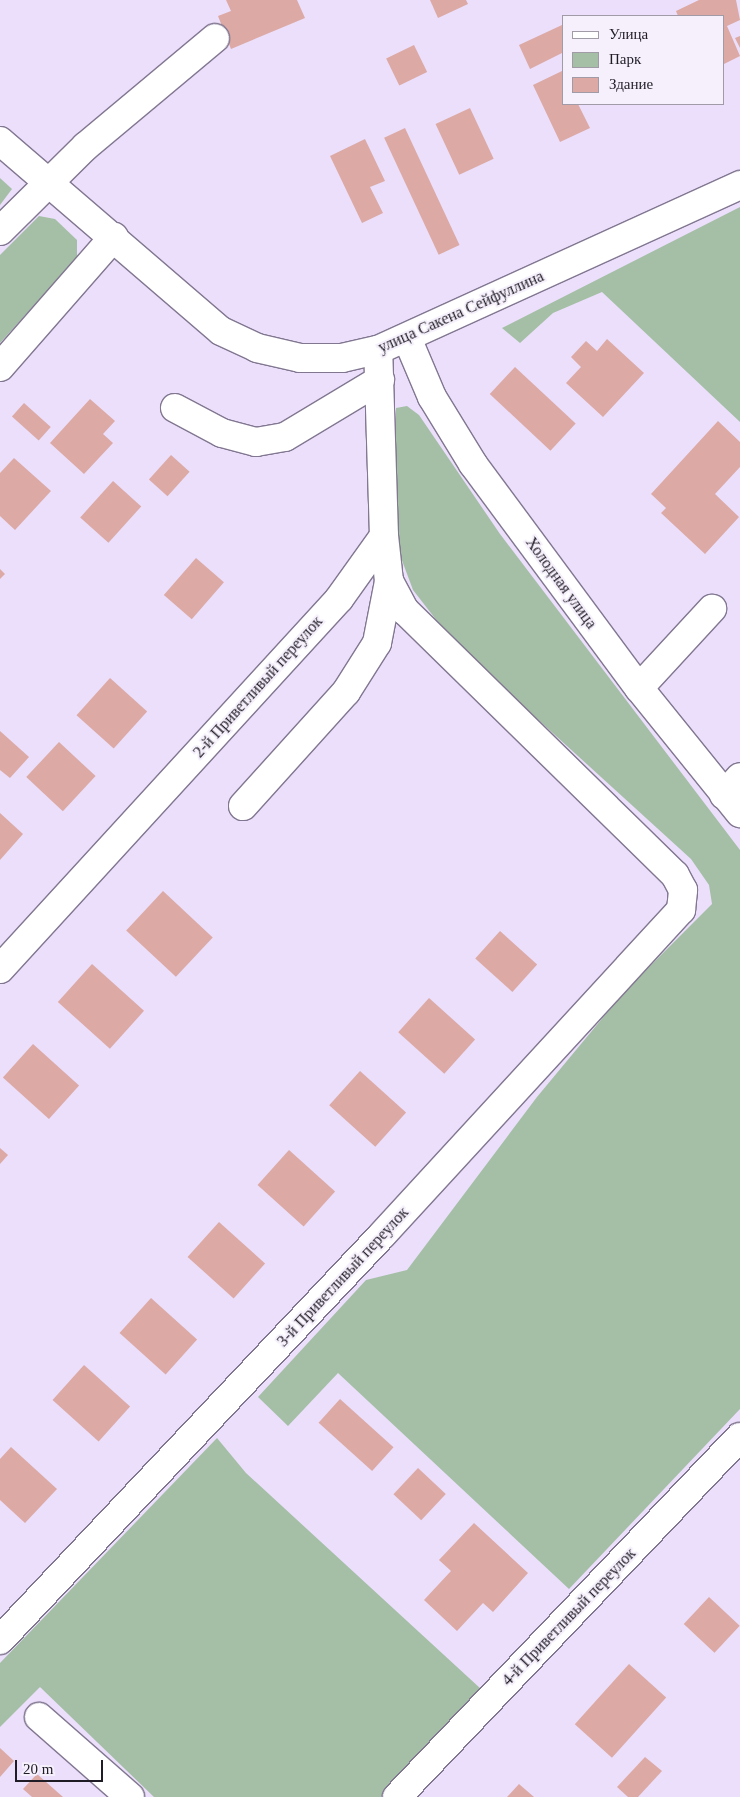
<!DOCTYPE html>
<html>
<head>
<meta charset="utf-8">
<style>
  body { margin:0 }
  #map { position:relative; width:740px; height:1797px; overflow:hidden; background:#ebdffb; font-family:"Times New Roman",serif }
  div>[style] { position:absolute }
  .green>* { inset:0; background:#a5bfa7 }
  .building>* { inset:0; background:#dca9a4; transform-origin:0 0 }
  .roads { filter:drop-shadow(1px 0 #827791) drop-shadow(-1px 0 #827791) drop-shadow(0 1px #827791) drop-shadow(0 -1px #827791) }
  .minor>* { height:28px; margin:-14px; padding:0 14px; transform-origin:14px; border-radius:14px; background:#fff }
  span { translate:-50% -50%; white-space:nowrap; text-align:center; line-height:1.15; -webkit-text-stroke:4px #f5f0fb; paint-order:stroke }
  .street-label { font-size:16px; color:#201c26 }
  .legend { position:absolute; left:562px; top:15px; width:162px; height:90px; box-sizing:border-box; background:#f5f0fb; border:1px solid #a09ba6; margin:0; padding:6px 9px; list-style:none; font-size:15px; color:#201c26 }
  .legend li { display:flex; align-items:center; gap:10px; height:25px }
  .legend b { width:25px; border:1px solid #a09ba6 }
  .scale { position:absolute; left:15px; top:1760px; width:88px; height:22px; box-sizing:border-box; border:2px solid #201c26; border-top:0; padding-left:6px; font-size:15px; line-height:18px; white-space:nowrap; color:#201c26; -webkit-text-stroke:4px #f5f0fb; paint-order:stroke }
</style>
</head>
<body>
<div id="map">
  <div class="green">
    <i style="clip-path:polygon(0 178px,12px 189px,0 205px)"></i>
    <i style="clip-path:polygon(740px 207px,740px 422px,602px 292px,553px 313px,520px 343px,502px 328px)"></i>
    <i style="clip-path:polygon(39px 216px,55px 219px,77px 240px,77px 258px,0 343px,0 255px)"></i>
    <i style="clip-path:polygon(407px 406px,419px 415px,500px 534px,740px 850px,740px 1409px,569px 1589px,338px 1373px,288px 1426px,258px 1397px,366px 1280px,407px 1270px,537px 1097px,625px 991px,712px 904px,709px 885px,691px 859px,455px 644px,413px 590px,394px 539px,396px 408px)"></i>
    <i style="clip-path:polygon(217px 1438px,246px 1473px,481px 1689px,381px 1797px,154px 1797px,40px 1687px,0 1727px,0 1663px)"></i>
  </div>
  <div class="building">
    <i style="clip-path:polygon(226px 0,297px 0,305px 18px,231px 49px,218px 16px,231px 11px)"></i>
    <i style="clip-path:polygon(430px 0,466px 0,468px 4px,438px 18px)"></i>
    <i style="clip-path:polygon(699px 0,736px 0,740px 20px,727px 26px,740px 56px,724px 64px,724px 16px,678px 16px,676px 11px)"></i>
    <i style="clip-path:polygon(562px 25px,564px 52px,530px 69px,519px 45px)"></i>
    <i style="clip-path:polygon(740px 36px,740px 48px,735px 38px)"></i>
    <i style="left:414px;top:45px;width:30px;height:31px;rotate:64deg"></i>
    <i style="clip-path:polygon(562px 71px,564px 104px,578px 104px,590px 128px,560px 142px,533px 85px)"></i>
    <i style="left:470px;top:108px;width:56px;height:38px;rotate:65deg"></i>
    <i style="left:405px;top:128px;width:129px;height:23px;rotate:65deg"></i>
    <i style="clip-path:polygon(365px 139px,385px 181px,370px 187px,383px 213px,362px 223px,330px 156px)"></i>
    <i style="clip-path:polygon(607px 339px,644px 373px,603px 417px,566px 383px,581px 367px,571px 357px,586px 341px,597px 351px)"></i>
    <i style="left:515px;top:367px;width:83px;height:37px;rotate:43deg"></i>
    <i style="clip-path:polygon(90px 399px,115px 421px,103px 434px,113px 443px,84px 474px,50px 443px)"></i>
    <i style="left:24px;top:403px;width:36px;height:18px;rotate:42deg"></i>
    <i style="clip-path:polygon(718px 421px,740px 442px,740px 467px,715px 494px,739px 517px,705px 554px,661px 513px,666px 508px,651px 494px)"></i>
    <i style="left:171px;top:455px;width:25px;height:33px;rotate:42deg"></i>
    <i style="clip-path:polygon(14px 458px,51px 491px,15px 530px,0 516px,0 473px)"></i>
    <i style="left:113px;top:481px;width:38px;height:49px;rotate:42deg"></i>
    <i style="left:196px;top:558px;width:37px;height:49px;rotate:41deg"></i>
    <i style="clip-path:polygon(0 569px,5px 574px,0 579px)"></i>
    <i style="left:110px;top:678px;width:50px;height:50px;rotate:42deg"></i>
    <i style="clip-path:polygon(0 731px,29px 757px,10px 778px,0 770px)"></i>
    <i style="left:59px;top:742px;width:50px;height:48px;rotate:43deg"></i>
    <i style="clip-path:polygon(0 813px,23px 834px,0 860px)"></i>
    <i style="left:163px;top:891px;width:68px;height:54px;rotate:43deg"></i>
    <i style="left:500px;top:931px;width:50px;height:37px;rotate:42deg"></i>
    <i style="left:92px;top:964px;width:70px;height:51px;rotate:42deg"></i>
    <i style="left:429px;top:998px;width:62px;height:46px;rotate:42deg"></i>
    <i style="left:33px;top:1044px;width:62px;height:45px;rotate:42deg"></i>
    <i style="left:360px;top:1071px;width:62px;height:46px;rotate:42deg"></i>
    <i style="clip-path:polygon(0 1148px,8px 1155px,0 1164px)"></i>
    <i style="left:289px;top:1150px;width:62px;height:47px;rotate:42deg"></i>
    <i style="left:219px;top:1222px;width:62px;height:47px;rotate:42deg"></i>
    <i style="left:151px;top:1298px;width:62px;height:47px;rotate:42deg"></i>
    <i style="left:84px;top:1365px;width:62px;height:47px;rotate:42deg"></i>
    <i style="left:340px;top:1399px;width:72px;height:32px;rotate:42deg"></i>
    <i style="clip-path:polygon(11px 1447px,57px 1489px,25px 1523px,0 1500px,0 1459px)"></i>
    <i style="left:418px;top:1468px;width:38px;height:36px;rotate:43deg"></i>
    <i style="clip-path:polygon(474px 1523px,528px 1573px,493px 1612px,483px 1603px,457px 1631px,424px 1600px,451px 1571px,439px 1560px)"></i>
    <i style="left:709px;top:1597px;width:42px;height:37px;rotate:43deg"></i>
    <i style="left:629px;top:1664px;width:50px;height:81px;rotate:42deg"></i>
    <i style="clip-path:polygon(0 1748px,14px 1761px,0 1777px)"></i>
    <i style="clip-path:polygon(645px 1757px,662px 1771px,638px 1797px,628px 1797px,617px 1787px)"></i>
    <i style="clip-path:polygon(37px 1774px,63px 1797px,32px 1797px,23px 1789px)"></i>
    <i style="clip-path:polygon(519px 1784px,534px 1797px,507px 1797px)"></i>
  </div>
  <div class="roads">
    <div class="minor">
      <i style="left:0;top:141px;width:291px;rotate:40.7deg"></i>
      <i style="left:221px;top:331px;width:40px;rotate:25deg"></i>
      <i style="left:257px;top:348px;width:44px;rotate:13.1deg"></i>
      <i style="left:300px;top:358px;width:42px"></i>
      <i style="left:342px;top:358px;width:37px;rotate:-13deg"></i>
      <i style="left:378px;top:350px;width:398px;rotate:-24.5deg"></i>
      <i style="left:0;top:231px;width:121px;rotate:-44.7deg"></i>
      <i style="left:86px;top:146px;width:168px;rotate:-39.9deg"></i>
      <i style="left:407px;top:338px;width:64px;rotate:67deg"></i>
      <i style="left:432px;top:397px;width:79px;rotate:58.5deg"></i>
      <i style="left:473px;top:464px;width:279px;rotate:53.5deg"></i>
      <i style="left:639px;top:688px;width:161px;rotate:51.1deg"></i>
      <i style="left:0;top:367px;width:173px;rotate:-48.8deg"></i>
      <i style="left:175px;top:408px;width:53px;rotate:28deg"></i>
      <i style="left:222px;top:433px;width:35px;rotate:15deg"></i>
      <i style="left:256px;top:442px;width:29px;rotate:-10deg"></i>
      <i style="left:285px;top:437px;width:111px;rotate:-31deg"></i>
      <i style="left:639px;top:688px;width:108px;rotate:-47.3deg"></i>
      <i style="left:724px;top:795px;width:24px;rotate:-48deg"></i>
      <i style="left:243px;top:806px;width:154px;rotate:-47.9deg"></i>
      <i style="left:346px;top:692px;width:58px;rotate:-57.7deg"></i>
      <i style="left:377px;top:643px;width:63px;rotate:-79deg"></i>
      <i style="left:0;top:969px;width:502px;rotate:-47.5deg"></i>
      <i style="left:339px;top:599px;width:77px;rotate:-54.5deg"></i>
      <i style="left:384px;top:536px;width:186px;rotate:-91.8deg"></i>
      <i style="left:0;top:1640px;width:557px;rotate:-46.67deg"></i>
      <i style="left:382px;top:1235px;width:442px;rotate:-47.4deg"></i>
      <i style="left:681px;top:910px;width:20px;rotate:-84deg"></i>
      <i style="left:683px;top:890px;width:17px;rotate:-118deg"></i>
      <i style="left:675px;top:875px;width:378px;rotate:-135.6deg"></i>
      <i style="left:405px;top:611px;width:34px;rotate:-118deg"></i>
      <i style="left:389px;top:581px;width:45px;rotate:-96.3deg"></i>
      <i style="left:39px;top:1717px;width:121px;rotate:41.3deg"></i>
      <i style="left:397px;top:1797px;width:497px;rotate:-46.4deg"></i>
    </div>
  </div>
  <div class="street-label">
    <span style="left:461px;top:312px;rotate:-24deg">улица Сакена Сейфуллина</span>
    <span style="left:561px;top:583px;rotate:54deg">Холодная улица</span>
    <span style="left:258px;top:687px;rotate:-48deg">2-й Приветливый переулок</span>
    <span style="left:343px;top:1277px;rotate:-47deg">3-й Приветливый переулок</span>
    <span style="left:569px;top:1617px;rotate:-46deg">4-й Приветливый переулок</span>
  </div>
  <ul class="legend">
  <li><b style="height:6px;background:#fff"></b>Улица</li>
  <li><b style="height:14px;background:#a5bfa7"></b>Парк</li>
  <li><b style="height:14px;background:#dca9a4"></b>Здание</li>
  </ul>
  <div class="scale">20 m</div>
</div>
</body>
</html>
